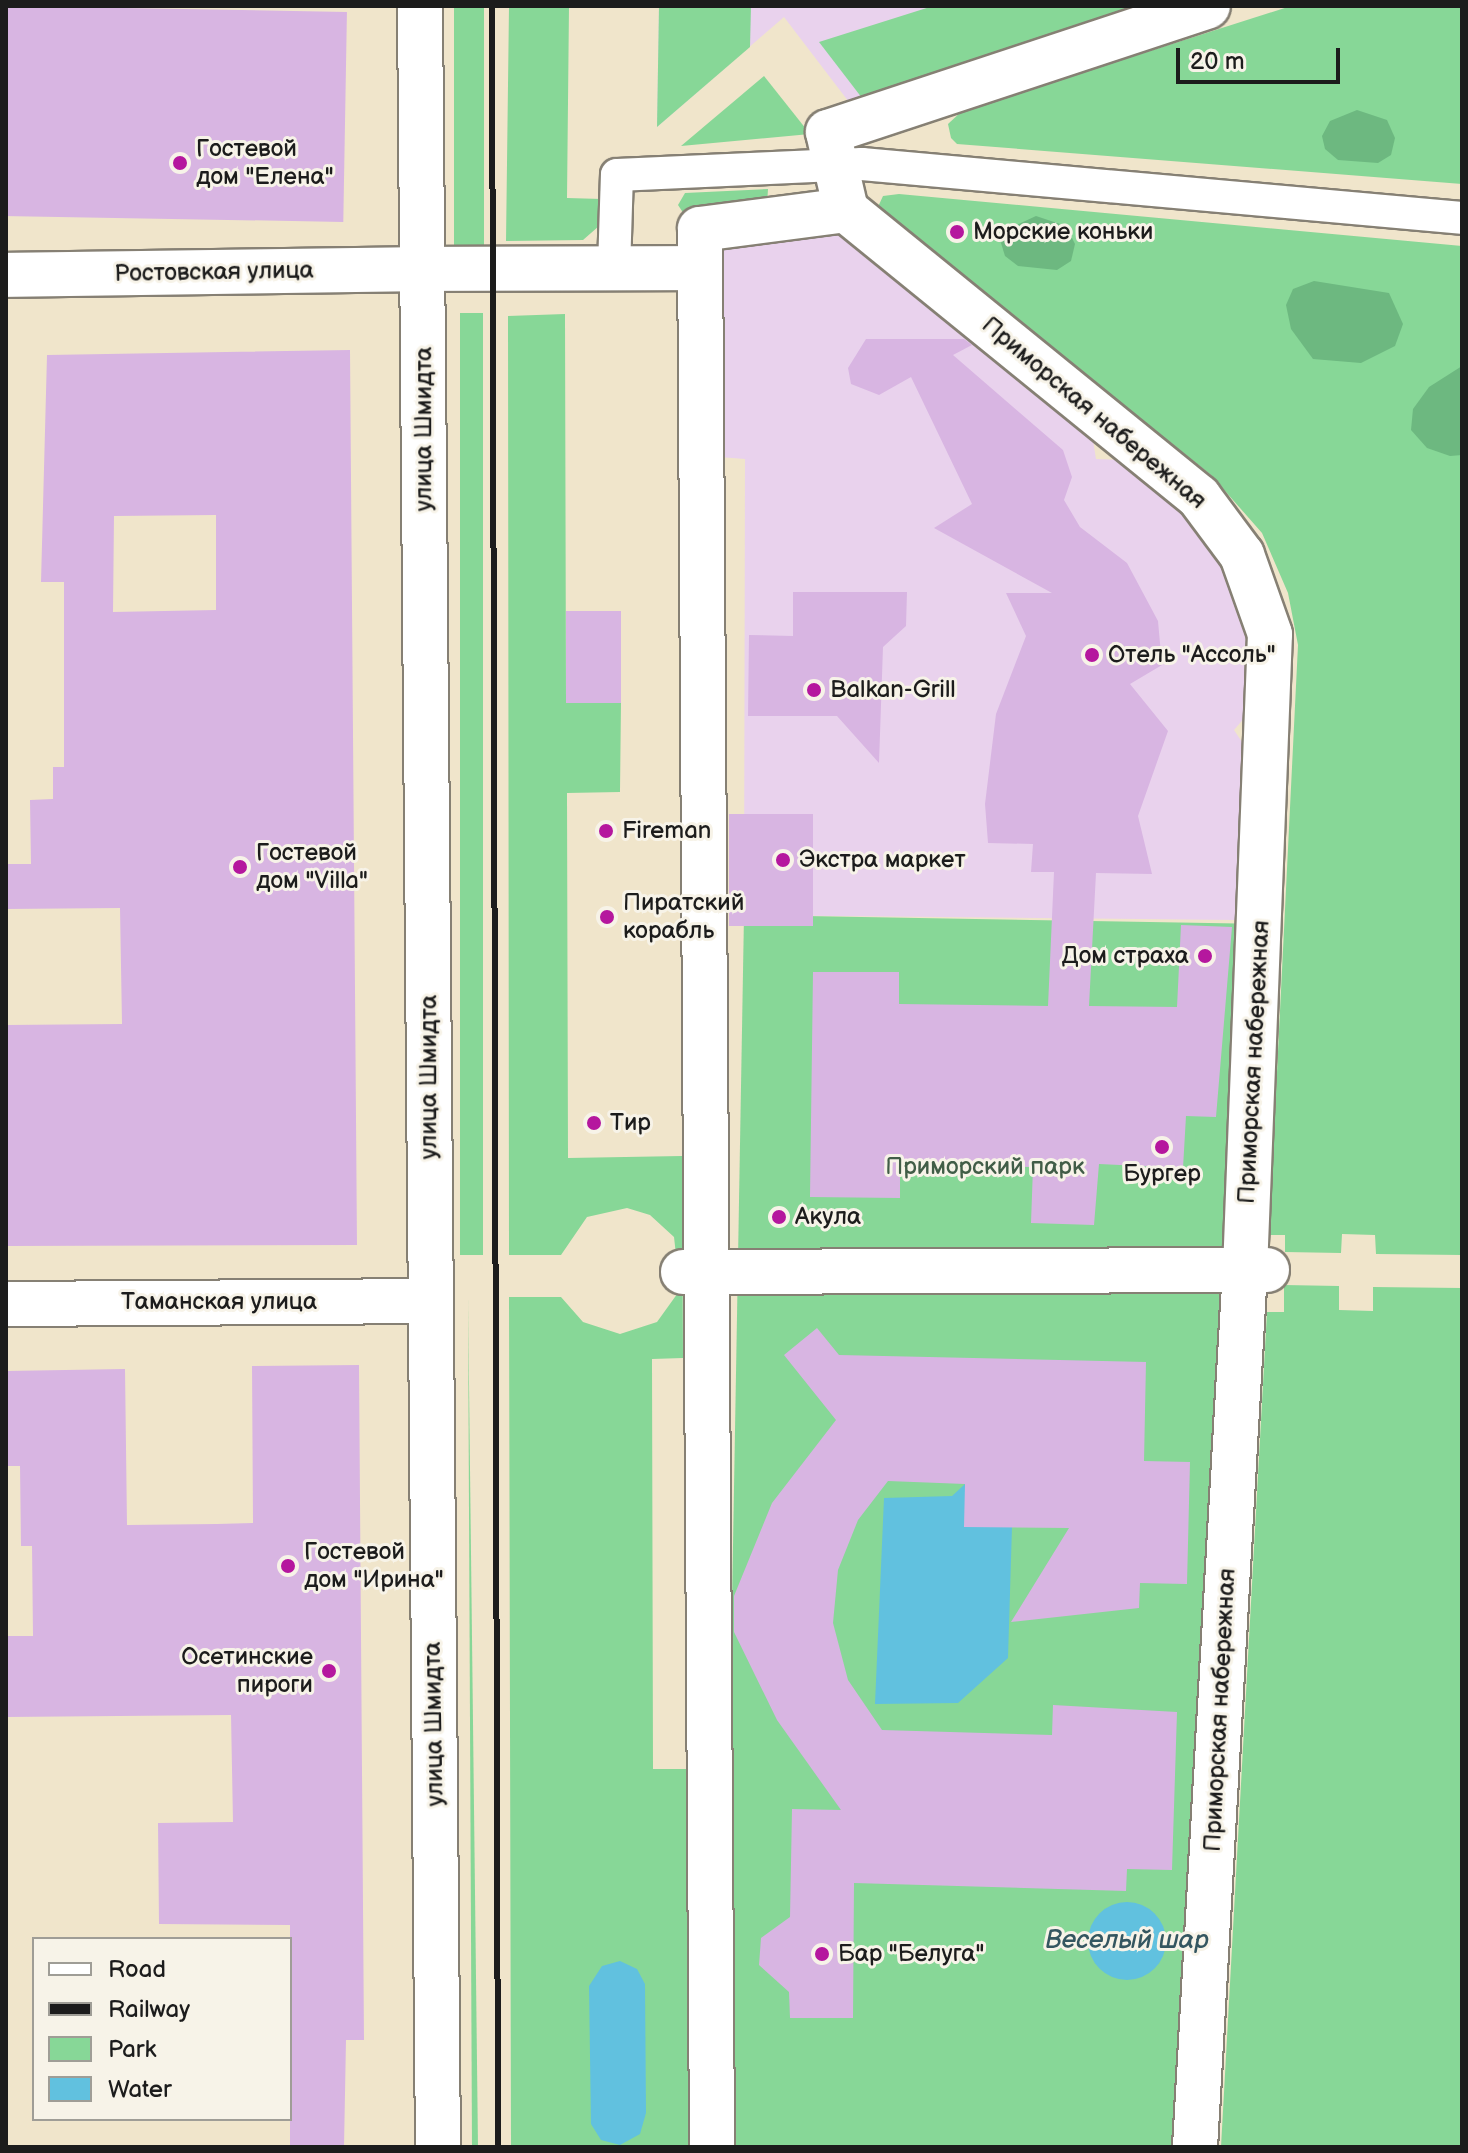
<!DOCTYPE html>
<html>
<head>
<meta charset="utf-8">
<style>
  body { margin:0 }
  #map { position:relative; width:1468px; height:2153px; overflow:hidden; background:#f0e5cb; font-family:"Balsamiq Sans",sans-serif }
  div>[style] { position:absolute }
  .built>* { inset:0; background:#e9d2ed }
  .green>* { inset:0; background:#87d797; transform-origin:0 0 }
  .forest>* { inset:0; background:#6db880 }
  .water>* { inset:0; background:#61c1df }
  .round { border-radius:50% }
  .building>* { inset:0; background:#d8b5e2; transform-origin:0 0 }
  .roads { filter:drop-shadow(2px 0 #868074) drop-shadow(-2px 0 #868074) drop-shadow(0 2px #868074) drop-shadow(0 -2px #868074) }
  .lane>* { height:32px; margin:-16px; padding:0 16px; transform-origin:16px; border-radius:16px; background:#fff }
  .street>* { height:44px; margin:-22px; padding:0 22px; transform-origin:22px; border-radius:22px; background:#fff }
  .secondary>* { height:44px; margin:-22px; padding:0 22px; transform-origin:22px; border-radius:22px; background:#fff }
  .rail>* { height:6px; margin:-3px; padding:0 3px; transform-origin:3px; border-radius:3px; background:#1c1c1c }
  .dots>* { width:22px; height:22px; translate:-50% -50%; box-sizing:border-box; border:4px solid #f7f3e8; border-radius:50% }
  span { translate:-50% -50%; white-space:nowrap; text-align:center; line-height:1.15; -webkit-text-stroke:6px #f7f3e8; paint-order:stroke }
  .poi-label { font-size:24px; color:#1c1c1c }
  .left { translate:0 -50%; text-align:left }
  .right { translate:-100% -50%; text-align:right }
  .street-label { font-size:24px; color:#1c1c1c }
  .park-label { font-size:24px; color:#415d47 }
  .water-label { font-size:26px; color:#345660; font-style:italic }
  .frame { position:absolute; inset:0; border:8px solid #1c1c1c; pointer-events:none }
  .legend { position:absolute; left:32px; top:1937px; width:260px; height:184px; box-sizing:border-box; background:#f7f3e8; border:2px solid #9f9d96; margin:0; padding:10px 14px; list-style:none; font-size:24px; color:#1c1c1c }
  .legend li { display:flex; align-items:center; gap:16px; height:40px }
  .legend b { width:40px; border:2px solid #9f9d96 }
  .scale { position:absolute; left:1176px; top:48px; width:164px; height:36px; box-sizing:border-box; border:4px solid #1c1c1c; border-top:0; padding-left:10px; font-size:24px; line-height:28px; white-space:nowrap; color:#1c1c1c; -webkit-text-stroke:6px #f7f3e8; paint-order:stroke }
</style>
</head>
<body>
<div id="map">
  <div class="built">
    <i style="clip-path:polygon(659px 6px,1161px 6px,855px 110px,784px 17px,657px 127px)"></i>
    <i style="clip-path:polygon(834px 229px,1092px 434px,1096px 459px,1124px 460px,1177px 505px,1224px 566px,1254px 658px,1246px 716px,1234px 730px,1244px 745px,1238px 920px,744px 915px,745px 459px,719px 457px,722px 243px)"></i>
  </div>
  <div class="green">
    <i style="left:454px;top:6px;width:30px;height:253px"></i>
    <i style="clip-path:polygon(509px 6px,569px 6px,567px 198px,602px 199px,599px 226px,583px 240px,506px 241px)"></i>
    <i style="clip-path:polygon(659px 6px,751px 6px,750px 47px,657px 127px)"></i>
    <i style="clip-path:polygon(933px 6px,1140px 6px,862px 98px,819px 42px)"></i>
    <i style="clip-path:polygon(1291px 6px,1462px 6px,1462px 184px,957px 144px,951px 138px,948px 124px,962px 111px)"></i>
    <i style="clip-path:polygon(764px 76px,810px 134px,681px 146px)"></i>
    <i style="clip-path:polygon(768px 189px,767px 205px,686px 217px,678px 205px,685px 193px)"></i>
    <i style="clip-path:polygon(899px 194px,1462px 246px,1462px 1255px,1376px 1254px,1375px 1235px,1342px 1234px,1341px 1253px,1285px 1252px,1285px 1235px,1269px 1235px,1298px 645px,1288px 593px,1262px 533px,1211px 475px,877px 209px,883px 196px)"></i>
    <i style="left:483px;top:313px;width:942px;height:23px;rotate:90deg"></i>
    <i style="clip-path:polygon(565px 314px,566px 703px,621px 702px,620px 792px,567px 793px,568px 1158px,682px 1156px,683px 1358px,652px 1359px,653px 1769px,693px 1769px,694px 2147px,511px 2147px,509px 1297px,561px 1297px,583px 1322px,620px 1334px,657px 1322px,680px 1290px,674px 1237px,650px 1215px,627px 1208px,587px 1217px,561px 1255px,509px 1255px,508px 316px)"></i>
    <i style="left:744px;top:915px;width:494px;height:1232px;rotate:1deg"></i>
    <i style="clip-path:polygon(1284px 1285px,1339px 1286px,1339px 1310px,1373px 1311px,1373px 1287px,1462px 1288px,1462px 2147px,1221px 2147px,1267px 1312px,1284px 1312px)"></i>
    <i style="clip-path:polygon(468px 1298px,478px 2147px,472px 2147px)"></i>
  </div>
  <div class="forest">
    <i style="clip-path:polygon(1357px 110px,1387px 120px,1395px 138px,1391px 155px,1378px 163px,1338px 160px,1325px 149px,1322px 136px,1330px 121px)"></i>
    <i style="clip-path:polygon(1036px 216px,1066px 226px,1075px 244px,1071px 261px,1057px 270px,1018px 266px,1005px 256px,1001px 243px,1010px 228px)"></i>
    <i style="clip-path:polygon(1314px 281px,1389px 293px,1403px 324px,1395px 346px,1361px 363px,1313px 359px,1291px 329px,1286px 305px,1293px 289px)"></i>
    <i style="clip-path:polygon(1462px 366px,1462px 455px,1450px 456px,1427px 448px,1411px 430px,1413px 409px,1429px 387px)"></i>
  </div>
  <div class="water">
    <i style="clip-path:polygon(965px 1484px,1041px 1499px,1012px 1527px,1008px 1658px,958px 1703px,875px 1704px,884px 1498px,952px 1496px)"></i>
    <i class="round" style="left:1088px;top:1902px;width:78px;height:78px"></i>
    <i style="clip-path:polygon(620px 1961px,637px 1969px,645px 1984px,646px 2113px,640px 2134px,620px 2145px,601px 2140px,591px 2124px,589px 1986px,602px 1966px)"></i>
  </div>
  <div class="building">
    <i style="left:6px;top:6px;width:341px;height:210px;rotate:1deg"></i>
    <i style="clip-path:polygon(866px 339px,964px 339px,972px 345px,953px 355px,1063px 450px,1072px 477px,1064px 500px,1080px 527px,1127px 563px,1158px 621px,1162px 665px,1130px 684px,1168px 731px,1138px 816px,1152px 874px,1096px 873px,1089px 1006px,1177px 1007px,1181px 925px,1232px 927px,1216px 1117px,1186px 1116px,1183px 1168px,1099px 1164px,1094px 1225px,1031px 1223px,1033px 1167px,900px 1165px,900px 1198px,810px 1197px,813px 972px,899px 972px,899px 1004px,1048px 1006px,1054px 872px,1031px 872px,1033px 844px,988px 843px,985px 804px,996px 714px,1026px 636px,1006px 593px,1052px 593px,934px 528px,972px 504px,911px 377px,879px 395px,851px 384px,848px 368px)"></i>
    <i style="clip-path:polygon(evenodd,350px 350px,357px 1245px,6px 1246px,6px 1025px,122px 1024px,120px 908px,6px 909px,6px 864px,31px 864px,30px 800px,53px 799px,53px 767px,64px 767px,64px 582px,41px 582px,47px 355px,350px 350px,216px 515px,216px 610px,113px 612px,114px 516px,216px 515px)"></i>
    <i style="clip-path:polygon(793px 592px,907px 592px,906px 626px,883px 647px,879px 763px,837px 716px,748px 716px,749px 635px,793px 636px)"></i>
    <i style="left:566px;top:611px;width:55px;height:92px"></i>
    <i style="left:729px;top:814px;width:84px;height:112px"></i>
    <i style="clip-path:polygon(817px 1328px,839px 1355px,1146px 1362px,1144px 1461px,1190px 1462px,1187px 1584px,1140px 1583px,1139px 1608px,1011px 1622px,1069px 1528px,964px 1527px,965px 1484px,888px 1481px,858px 1520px,838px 1570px,833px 1623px,848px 1680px,882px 1730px,1052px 1735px,1053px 1705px,1177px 1712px,1172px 1870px,1127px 1869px,1126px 1891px,854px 1883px,853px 2018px,790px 2018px,789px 1992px,759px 1965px,761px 1938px,790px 1917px,792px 1809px,841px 1810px,777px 1720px,734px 1632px,734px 1596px,772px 1503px,836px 1420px,784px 1355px)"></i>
    <i style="clip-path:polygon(359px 1365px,364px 2040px,346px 2040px,344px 2147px,290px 2147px,290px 1925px,159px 1924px,158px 1823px,233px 1822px,231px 1715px,6px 1717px,6px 1636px,33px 1636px,32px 1546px,21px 1546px,20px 1466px,6px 1466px,6px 1371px,125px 1369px,127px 1525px,217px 1524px,253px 1523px,252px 1366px)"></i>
  </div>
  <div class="roads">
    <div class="lane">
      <i style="left:614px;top:269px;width:94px;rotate:-88.2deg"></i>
      <i style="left:617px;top:175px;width:245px;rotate:-2.6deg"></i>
      <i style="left:862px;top:164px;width:602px;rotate:5.14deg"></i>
    </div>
    <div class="street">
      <i style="left:423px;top:269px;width:277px;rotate:-0.2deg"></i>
      <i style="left:683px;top:1272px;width:584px;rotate:-0.2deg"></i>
      <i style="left:6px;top:1304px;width:425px;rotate:-0.4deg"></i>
      <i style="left:712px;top:2147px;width:1918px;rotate:-90.36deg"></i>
      <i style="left:700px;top:229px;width:147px;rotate:-7.4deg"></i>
      <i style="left:1195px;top:2147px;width:878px;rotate:-86.74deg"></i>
      <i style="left:1245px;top:1270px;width:636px;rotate:-87.75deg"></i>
      <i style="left:1270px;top:634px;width:84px;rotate:-109.5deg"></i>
      <i style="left:1242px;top:555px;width:72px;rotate:-126.6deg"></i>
      <i style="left:1199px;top:497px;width:455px;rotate:-140.9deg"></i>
      <i style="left:846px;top:210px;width:80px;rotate:-103deg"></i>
      <i style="left:828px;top:132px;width:400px;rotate:-18.3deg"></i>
    </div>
    <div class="secondary">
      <i style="left:420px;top:6px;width:2141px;rotate:89.52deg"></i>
      <i style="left:6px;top:275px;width:417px;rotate:-0.8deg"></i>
    </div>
  </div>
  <div class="rail">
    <i style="left:492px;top:6px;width:2141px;rotate:89.84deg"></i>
  </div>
  <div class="dots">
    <i style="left:180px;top:163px;background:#b5179e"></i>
    <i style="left:957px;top:232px;background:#b5179e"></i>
    <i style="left:1092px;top:655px;background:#b5179e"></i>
    <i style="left:814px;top:690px;background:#b5179e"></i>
    <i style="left:606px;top:831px;background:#b5179e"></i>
    <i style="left:783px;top:860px;background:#b5179e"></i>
    <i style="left:240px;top:867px;background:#b5179e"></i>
    <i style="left:607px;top:917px;background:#b5179e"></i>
    <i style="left:1205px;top:956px;background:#b5179e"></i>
    <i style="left:594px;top:1123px;background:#b5179e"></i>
    <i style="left:1162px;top:1147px;background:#b5179e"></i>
    <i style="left:779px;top:1217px;background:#b5179e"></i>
    <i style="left:288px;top:1566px;background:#b5179e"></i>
    <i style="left:329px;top:1671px;background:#b5179e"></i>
    <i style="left:822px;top:1954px;background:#b5179e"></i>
  </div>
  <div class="poi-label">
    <span class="left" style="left:196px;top:163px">Гостевой<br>дом "Елена"</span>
    <span class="left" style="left:973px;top:232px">Морские коньки</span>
    <span class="left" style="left:1108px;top:655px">Отель "Ассоль"</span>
    <span class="left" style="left:830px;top:690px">Balkan-Grill</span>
    <span class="left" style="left:622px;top:831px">Fireman</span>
    <span class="left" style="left:256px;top:867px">Гостевой<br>дом "Villa"</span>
    <span class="left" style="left:799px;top:860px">Экстра маркет</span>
    <span class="left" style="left:623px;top:917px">Пиратский<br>корабль</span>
    <span class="right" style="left:1189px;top:956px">Дом страха</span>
    <span class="left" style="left:610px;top:1123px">Тир</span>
    <span style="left:1162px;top:1174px">Бургер</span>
    <span class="left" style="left:795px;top:1217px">Акула</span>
    <span class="left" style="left:304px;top:1566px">Гостевой<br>дом "Ирина"</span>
    <span class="right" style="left:313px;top:1671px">Осетинские<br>пироги</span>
    <span class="left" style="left:838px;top:1954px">Бар "Белуга"</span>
  </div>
  <div class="street-label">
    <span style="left:214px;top:272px;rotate:-1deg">Ростовская улица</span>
    <span style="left:1094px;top:413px;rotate:40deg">Приморская набережная</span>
    <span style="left:424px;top:429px;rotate:-90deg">улица Шмидта</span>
    <span style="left:1254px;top:1062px;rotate:-87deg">Приморская набережная</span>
    <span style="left:429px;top:1077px;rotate:-90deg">улица Шмидта</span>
    <span style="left:219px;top:1302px">Таманская улица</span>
    <span style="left:1220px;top:1710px;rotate:-87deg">Приморская набережная</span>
    <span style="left:434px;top:1724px;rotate:-91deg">улица Шмидта</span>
  </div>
  <div class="park-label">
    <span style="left:985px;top:1167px">Приморский парк</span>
  </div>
  <div class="water-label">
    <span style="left:1127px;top:1941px">Веселый шар</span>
  </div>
  <div class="frame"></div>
  <ul class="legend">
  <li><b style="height:10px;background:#fff"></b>Road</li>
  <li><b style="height:10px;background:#1c1c1c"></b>Railway</li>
  <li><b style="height:22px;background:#87d797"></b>Park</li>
  <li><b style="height:22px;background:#61c1df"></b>Water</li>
  </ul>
  <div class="scale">20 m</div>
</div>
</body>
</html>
